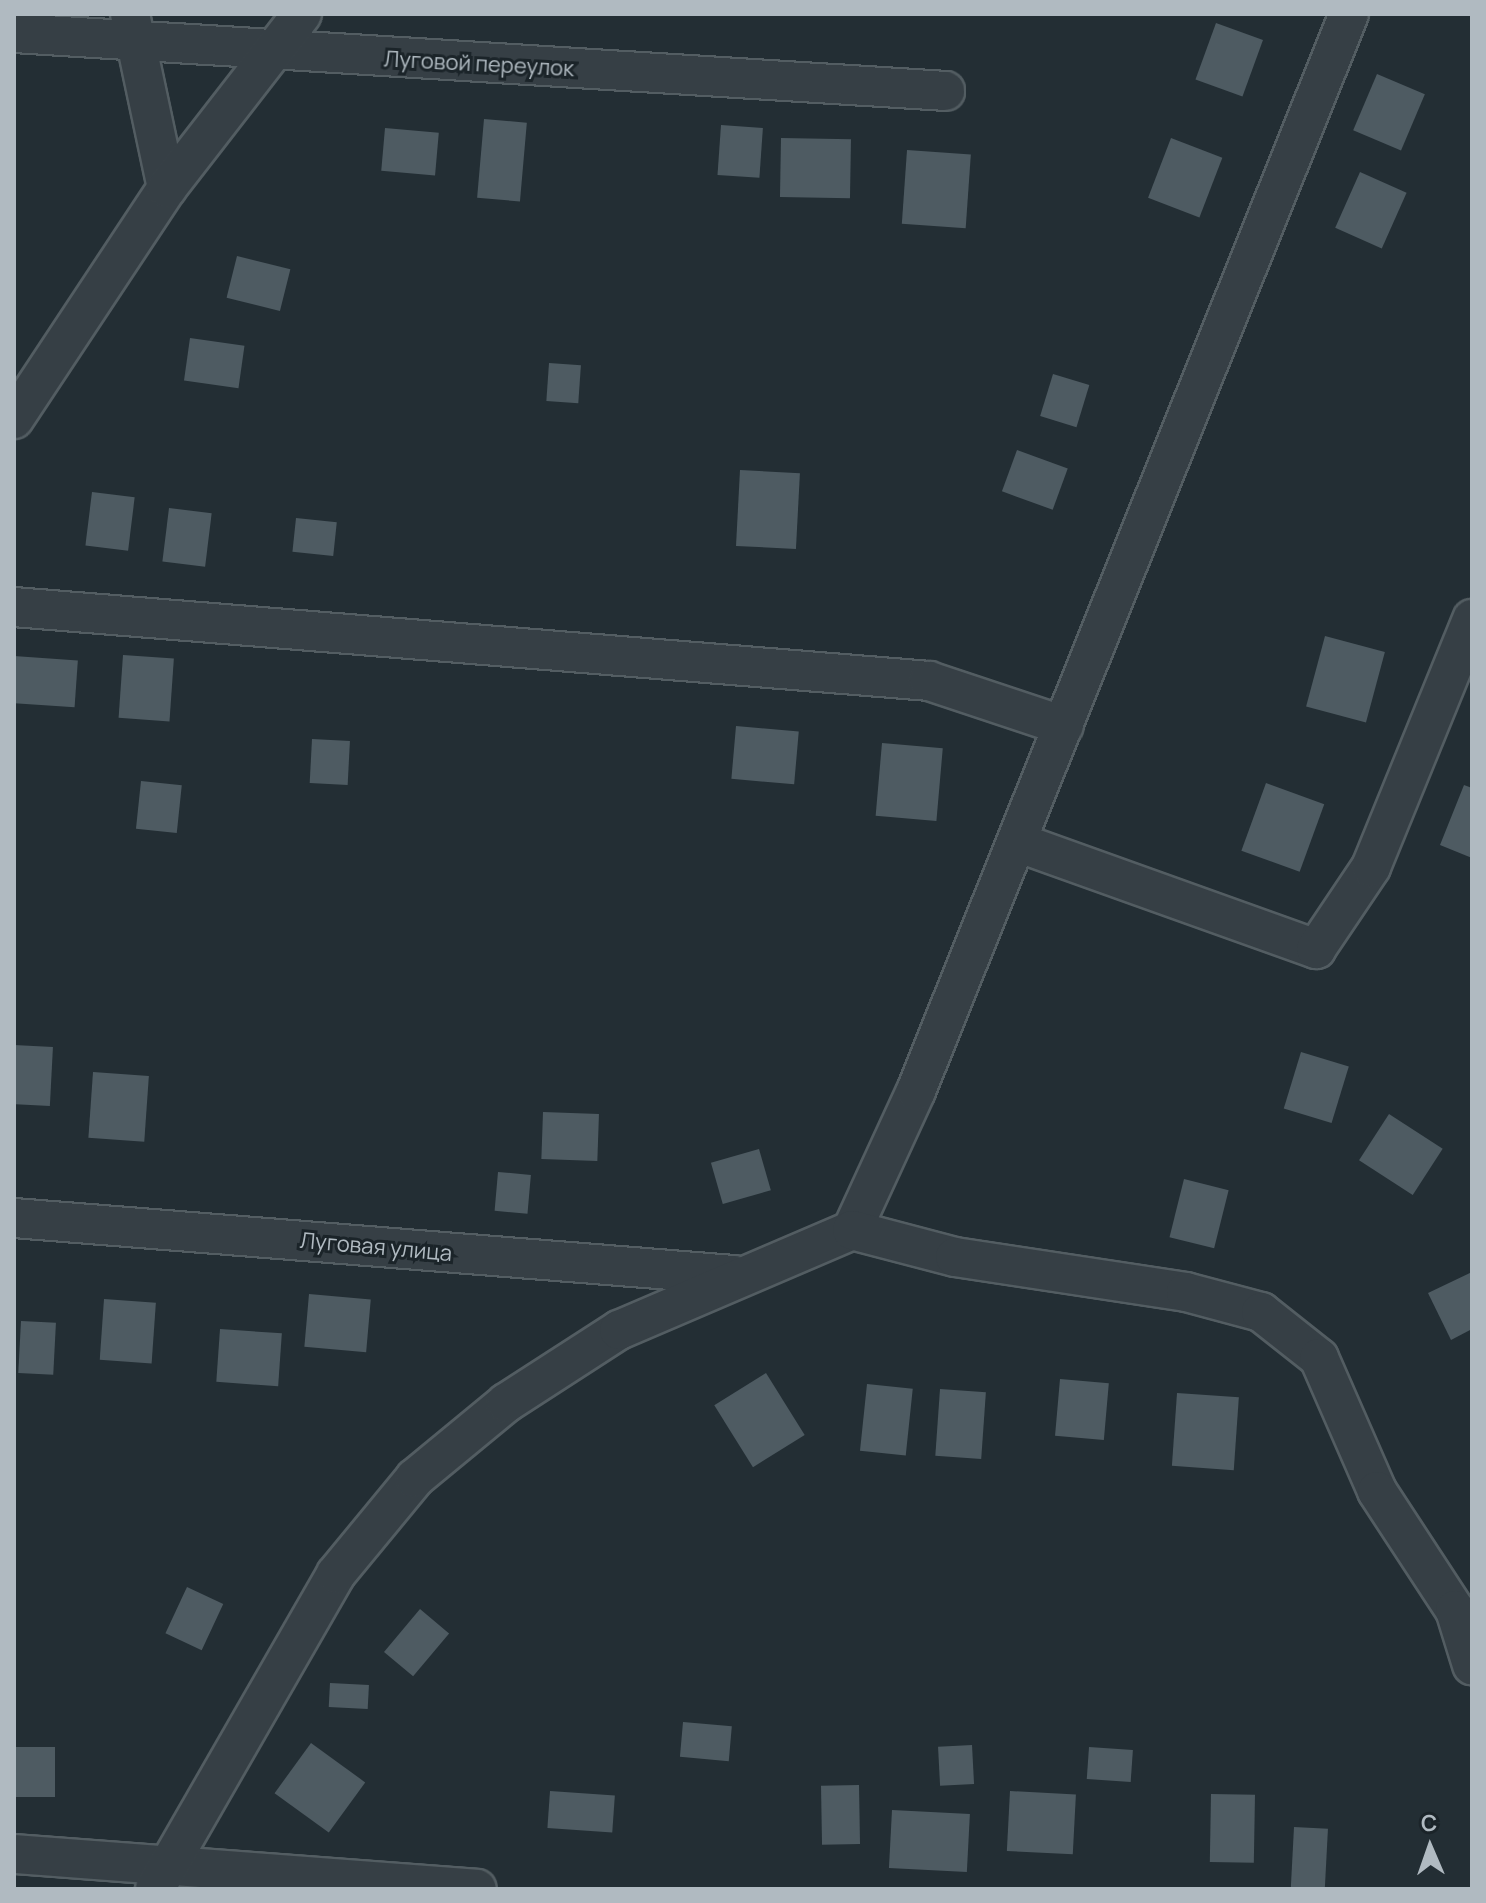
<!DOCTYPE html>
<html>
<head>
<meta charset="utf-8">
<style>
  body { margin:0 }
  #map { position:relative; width:1486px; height:1903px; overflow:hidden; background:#232e34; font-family:Manrope,sans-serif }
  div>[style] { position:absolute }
  .building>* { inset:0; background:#4e5b62; transform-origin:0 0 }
  .roads { filter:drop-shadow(2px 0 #535d62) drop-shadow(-2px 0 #535d62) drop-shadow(0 2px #535d62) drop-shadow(0 -2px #535d62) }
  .minor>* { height:38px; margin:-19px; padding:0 19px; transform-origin:19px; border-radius:19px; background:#363f45 }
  span { translate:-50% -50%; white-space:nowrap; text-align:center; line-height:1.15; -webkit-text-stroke:6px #1b2429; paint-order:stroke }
  .street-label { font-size:22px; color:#b0bac1 }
  .frame { position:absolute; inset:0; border:16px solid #b0bac1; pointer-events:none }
  .north { position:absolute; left:1390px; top:1807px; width:80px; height:80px; -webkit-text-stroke:6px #1b2429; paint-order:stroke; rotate:358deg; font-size:22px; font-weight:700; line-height:32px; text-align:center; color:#b0bac1 }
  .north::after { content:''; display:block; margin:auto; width:28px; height:36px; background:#b0bac1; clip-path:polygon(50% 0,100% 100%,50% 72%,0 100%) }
</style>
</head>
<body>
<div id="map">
  <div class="building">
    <i style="left:1216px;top:23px;width:50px;height:60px;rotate:20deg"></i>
    <i style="left:1377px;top:74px;width:52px;height:61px;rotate:23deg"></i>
    <i style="left:484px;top:119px;width:43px;height:79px;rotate:5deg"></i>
    <i style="left:721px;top:125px;width:42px;height:50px;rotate:4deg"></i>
    <i style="left:385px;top:128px;width:54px;height:43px;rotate:5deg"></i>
    <i style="left:781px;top:138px;width:70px;height:59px;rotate:1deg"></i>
    <i style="left:1171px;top:138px;width:55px;height:64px;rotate:21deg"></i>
    <i style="left:907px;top:150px;width:64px;height:74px;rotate:4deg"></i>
    <i style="left:1360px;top:172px;width:51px;height:61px;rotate:24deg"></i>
    <i style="left:237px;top:256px;width:55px;height:43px;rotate:14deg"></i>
    <i style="left:190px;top:338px;width:55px;height:43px;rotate:8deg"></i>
    <i style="left:549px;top:363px;width:32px;height:38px;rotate:4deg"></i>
    <i style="left:1053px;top:374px;width:38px;height:44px;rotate:17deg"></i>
    <i style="left:1017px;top:450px;width:54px;height:44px;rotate:20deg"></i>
    <i style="left:740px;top:470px;width:60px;height:76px;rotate:3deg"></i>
    <i style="left:92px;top:492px;width:43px;height:54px;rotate:7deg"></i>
    <i style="left:169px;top:508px;width:43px;height:54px;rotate:7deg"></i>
    <i style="left:296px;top:518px;width:41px;height:34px;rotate:6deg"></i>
    <i style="left:1325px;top:636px;width:62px;height:73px;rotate:15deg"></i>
    <i style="left:123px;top:655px;width:51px;height:63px;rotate:4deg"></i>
    <i style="left:14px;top:656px;width:64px;height:47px;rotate:4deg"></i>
    <i style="left:736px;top:726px;width:63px;height:53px;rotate:5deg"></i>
    <i style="left:312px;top:739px;width:38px;height:44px;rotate:3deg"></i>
    <i style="left:882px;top:743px;width:61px;height:73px;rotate:5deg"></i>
    <i style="left:141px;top:781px;width:41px;height:48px;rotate:6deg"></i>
    <i style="left:1266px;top:783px;width:62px;height:72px;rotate:20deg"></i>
    <i style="clip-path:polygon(1464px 785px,1472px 788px,1472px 858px,1440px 845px)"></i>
    <i style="left:14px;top:1045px;width:39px;height:59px;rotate:3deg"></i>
    <i style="left:1301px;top:1052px;width:50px;height:59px;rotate:17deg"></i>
    <i style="left:93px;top:1072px;width:56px;height:66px;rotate:4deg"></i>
    <i style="left:543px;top:1112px;width:56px;height:47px;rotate:2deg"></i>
    <i style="left:1389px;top:1114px;width:64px;height:55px;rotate:33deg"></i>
    <i style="left:759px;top:1149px;width:43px;height:50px;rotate:74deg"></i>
    <i style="left:498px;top:1172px;width:33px;height:39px;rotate:5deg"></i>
    <i style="left:1184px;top:1179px;width:46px;height:60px;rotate:14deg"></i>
    <i style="clip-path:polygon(1472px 1272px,1472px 1329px,1451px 1340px,1428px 1293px)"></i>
    <i style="left:309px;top:1294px;width:62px;height:53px;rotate:5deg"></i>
    <i style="left:104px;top:1299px;width:52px;height:61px;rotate:4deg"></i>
    <i style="left:21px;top:1321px;width:35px;height:52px;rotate:3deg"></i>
    <i style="left:220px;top:1329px;width:62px;height:53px;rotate:4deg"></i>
    <i style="left:766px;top:1373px;width:73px;height:61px;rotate:58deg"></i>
    <i style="left:1060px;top:1379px;width:49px;height:57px;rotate:5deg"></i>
    <i style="left:867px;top:1384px;width:46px;height:67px;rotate:6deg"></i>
    <i style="left:940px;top:1389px;width:46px;height:67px;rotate:4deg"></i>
    <i style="left:1177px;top:1393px;width:62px;height:73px;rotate:4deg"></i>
    <i style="left:187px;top:1587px;width:40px;height:51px;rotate:25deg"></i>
    <i style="left:420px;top:1609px;width:38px;height:56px;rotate:40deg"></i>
    <i style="left:330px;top:1683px;width:39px;height:24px;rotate:3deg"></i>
    <i style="left:683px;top:1722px;width:49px;height:35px;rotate:5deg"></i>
    <i style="left:311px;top:1743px;width:67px;height:62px;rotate:36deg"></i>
    <i style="left:972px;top:1745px;width:39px;height:34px;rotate:87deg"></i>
    <i style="left:14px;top:1747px;width:41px;height:50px"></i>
    <i style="left:1089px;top:1747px;width:44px;height:32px;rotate:4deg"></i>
    <i style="left:859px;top:1785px;width:59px;height:38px;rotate:89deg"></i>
    <i style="left:550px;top:1791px;width:65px;height:37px;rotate:4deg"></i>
    <i style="left:1010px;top:1791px;width:66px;height:60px;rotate:3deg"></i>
    <i style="left:1211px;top:1794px;width:44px;height:68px;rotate:1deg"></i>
    <i style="left:892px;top:1810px;width:78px;height:58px;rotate:3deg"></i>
    <i style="left:1294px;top:1827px;width:34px;height:62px;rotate:3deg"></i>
  </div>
  <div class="roads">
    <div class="minor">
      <i style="left:130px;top:14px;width:178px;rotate:78deg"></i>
      <i style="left:14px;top:33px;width:933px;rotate:3.56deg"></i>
      <i style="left:14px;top:419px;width:277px;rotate:-56.5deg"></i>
      <i style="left:167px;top:188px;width:220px;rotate:-52.2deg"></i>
      <i style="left:14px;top:607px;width:918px;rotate:4.62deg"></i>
      <i style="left:929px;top:681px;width:142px;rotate:18.4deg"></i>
      <i style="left:1017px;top:842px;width:318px;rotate:19.7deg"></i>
      <i style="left:1316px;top:949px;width:99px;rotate:-56.1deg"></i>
      <i style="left:1371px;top:867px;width:268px;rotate:-67.8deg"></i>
      <i style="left:14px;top:1218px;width:721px;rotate:4.53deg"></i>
      <i style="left:852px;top:1230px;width:153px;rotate:-65.3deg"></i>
      <i style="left:916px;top:1091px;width:1161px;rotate:-68.1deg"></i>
      <i style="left:14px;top:1854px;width:464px;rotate:4.3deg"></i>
      <i style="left:155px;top:1889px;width:363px;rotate:-60.1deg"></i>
      <i style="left:336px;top:1574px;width:124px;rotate:-50.5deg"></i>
      <i style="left:415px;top:1478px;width:118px;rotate:-39.5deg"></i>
      <i style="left:506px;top:1403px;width:135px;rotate:-32.9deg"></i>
      <i style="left:619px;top:1330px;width:254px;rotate:-23.2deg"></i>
      <i style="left:852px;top:1230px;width:106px;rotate:14.7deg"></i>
      <i style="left:955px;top:1257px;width:234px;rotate:8.6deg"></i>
      <i style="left:1186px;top:1292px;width:78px;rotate:14.9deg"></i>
      <i style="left:1261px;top:1312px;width:74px;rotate:38.4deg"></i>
      <i style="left:1319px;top:1358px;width:145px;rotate:66.4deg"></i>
      <i style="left:1377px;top:1491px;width:142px;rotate:56.8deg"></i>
      <i style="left:1455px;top:1610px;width:58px;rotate:72.8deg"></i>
    </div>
  </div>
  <div class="street-label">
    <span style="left:479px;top:64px;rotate:3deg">Луговой переулок</span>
    <span style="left:376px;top:1247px;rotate:5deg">Луговая улица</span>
  </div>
  <div class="frame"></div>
  <div class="north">С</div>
</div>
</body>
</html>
